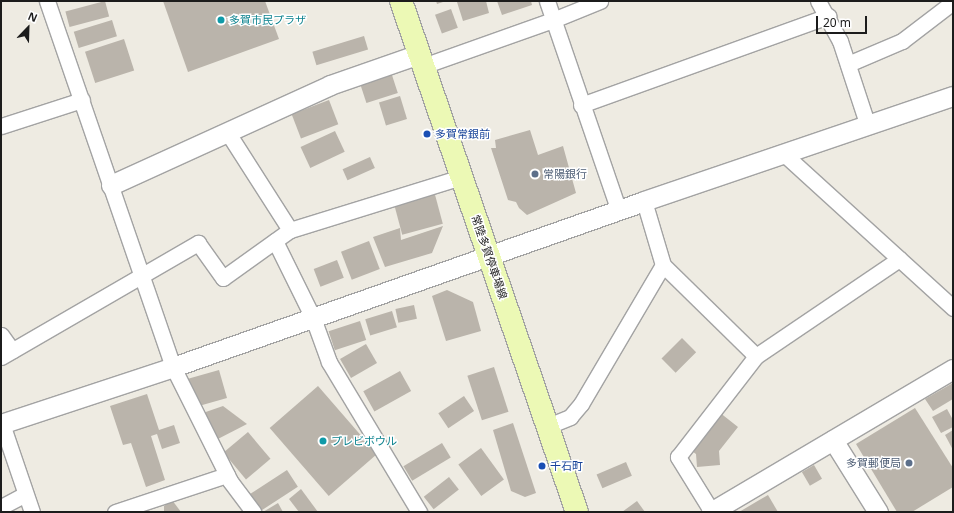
<!DOCTYPE html>
<html>
<head>
<meta charset="utf-8">
<style>
  body { margin:0 }
  #map { position:relative; width:954px; height:513px; overflow:hidden; background:#eeebe2; font-family:"Noto Sans","Noto Sans JP",sans-serif }
  div>[style] { position:absolute }
  .building>* { inset:0; background:#bab4ab; transform-origin:0 0 }
  .roads { filter:drop-shadow(1px 0 #a3a3a3) drop-shadow(-1px 0 #a3a3a3) drop-shadow(0 1px #a3a3a3) drop-shadow(0 -1px #a3a3a3) }
  .minor>* { height:15px; margin:-7.5px; padding:0 7.5px; transform-origin:7.5px; border-radius:7.5px; background:#fff }
  .tertiary>* { height:19px; margin:-9.5px; padding:0 9.5px; transform-origin:9.5px; border-radius:9.5px; background:#fff }
  .secondary>* { height:22px; margin:-11px; padding:0 11px; transform-origin:11px; border-radius:11px; background:#ecf9b5 }
  .dots>* { width:11px; height:11px; translate:-50% -50%; box-sizing:border-box; border:2px solid #fff; border-radius:50% }
  span { translate:-50% -50%; white-space:nowrap; text-align:center; line-height:1.15; -webkit-text-stroke:3px #fff; paint-order:stroke }
  .culture-label { font-size:11px; color:#0d838f }
  .left { translate:0 -50%; text-align:left }
  .transit-label { font-size:11px; color:#164399 }
  .service-label { font-size:11px; color:#4e5e75 }
  .right { translate:-100% -50%; text-align:right }
  .street-label { font-size:11px; color:#1c1c1c }
  .frame { position:absolute; inset:0; border:2px solid #1c1c1c; pointer-events:none }
  .north { position:absolute; left:8px; top:8px; width:40px; height:40px; -webkit-text-stroke:3px #fff; paint-order:stroke; rotate:23deg; font-size:11px; font-weight:700; line-height:16px; text-align:center; color:#1c1c1c }
  .north::after { content:''; display:block; margin:auto; width:14px; height:18px; background:#1c1c1c; clip-path:polygon(50% 0,100% 100%,50% 72%,0 100%) }
  .scale { position:absolute; left:816px; top:16px; width:51px; height:18px; box-sizing:border-box; border:2px solid #1c1c1c; border-top:0; padding-left:5px; font-size:12px; line-height:14px; white-space:nowrap; color:#1c1c1c; -webkit-text-stroke:3px #fff; paint-order:stroke }
</style>
</head>
<body>
<div id="map">
  <div class="building">
    <i style="left:105px;top:1px;width:16px;height:41px;rotate:75deg"></i>
    <i style="clip-path:polygon(163px 1px,265px 1px,279px 39px,188px 72px)"></i>
    <i style="clip-path:polygon(436px 1px,446px 1px,437px 4px)"></i>
    <i style="clip-path:polygon(486px 1px,489px 13px,463px 21px,457px 2px)"></i>
    <i style="clip-path:polygon(497px 1px,531px 1px,532px 5px,502px 15px)"></i>
    <i style="left:451px;top:9px;width:20px;height:17px;rotate:70deg"></i>
    <i style="left:112px;top:20px;width:17px;height:40px;rotate:73deg"></i>
    <i style="left:364px;top:36px;width:14px;height:54px;rotate:73deg"></i>
    <i style="left:124px;top:39px;width:33px;height:41px;rotate:72deg"></i>
    <i style="left:391px;top:72px;width:22px;height:33px;rotate:72deg"></i>
    <i style="left:400px;top:96px;width:24px;height:22px;rotate:73deg"></i>
    <i style="left:329px;top:100px;width:26px;height:40px;rotate:69deg"></i>
    <i style="clip-path:polygon(530px 130px,538px 155px,563px 146px,576px 193px,527px 215px,519px 208px,516px 202px,508px 200px,491px 148px,496px 148px,495px 140px)"></i>
    <i style="left:335px;top:131px;width:23px;height:38px;rotate:65deg"></i>
    <i style="left:370px;top:157px;width:12px;height:30px;rotate:66deg"></i>
    <i style="left:434px;top:191px;width:34px;height:42px;rotate:75deg"></i>
    <i style="clip-path:polygon(443px 226px,432px 253px,385px 267px,373px 237px,400px 228px,401px 240px)"></i>
    <i style="left:369px;top:241px;width:30px;height:30px;rotate:69deg"></i>
    <i style="left:337px;top:260px;width:19px;height:25px;rotate:69deg"></i>
    <i style="clip-path:polygon(447px 290px,473px 302px,481px 331px,446px 341px,432px 296px)"></i>
    <i style="left:414px;top:305px;width:14px;height:19px;rotate:78deg"></i>
    <i style="left:392px;top:311px;width:17px;height:28px;rotate:73deg"></i>
    <i style="left:360px;top:321px;width:20px;height:33px;rotate:72deg"></i>
    <i style="left:682px;top:338px;width:20px;height:29px;rotate:45deg"></i>
    <i style="left:366px;top:344px;width:22px;height:30px;rotate:60deg"></i>
    <i style="left:494px;top:367px;width:47px;height:28px;rotate:72deg"></i>
    <i style="left:219px;top:370px;width:29px;height:33px;rotate:74deg"></i>
    <i style="left:400px;top:371px;width:23px;height:42px;rotate:61deg"></i>
    <i style="clip-path:polygon(953px 383px,953px 399px,933px 411px,925px 399px)"></i>
    <i style="left:318px;top:386px;width:90px;height:64px;rotate:49deg"></i>
    <i style="clip-path:polygon(147px 394px,159px 430px,174px 425px,180px 443px,162px 449px,157px 434px,151px 436px,165px 480px,146px 487px,131px 443px,123px 445px,110px 406px)"></i>
    <i style="left:464px;top:396px;width:18px;height:31px;rotate:56deg"></i>
    <i style="clip-path:polygon(223px 406px,247px 424px,214px 441px,200px 414px)"></i>
    <i style="clip-path:polygon(915px 408px,953px 468px,953px 487px,912px 512px,897px 512px,856px 444px)"></i>
    <i style="clip-path:polygon(947px 409px,953px 420px,953px 427px,941px 433px,932px 417px)"></i>
    <i style="clip-path:polygon(719px 412px,738px 427px,719px 451px,720px 465px,697px 467px,696px 454px,689px 449px)"></i>
    <i style="clip-path:polygon(513px 423px,536px 493px,525px 497px,511px 491px,493px 430px)"></i>
    <i style="clip-path:polygon(953px 430px,953px 450px,945px 435px)"></i>
    <i style="left:248px;top:432px;width:35px;height:32px;rotate:50deg"></i>
    <i style="left:442px;top:443px;width:17px;height:45px;rotate:59deg"></i>
    <i style="left:481px;top:448px;width:39px;height:28px;rotate:54deg"></i>
    <i style="left:626px;top:462px;width:15px;height:32px;rotate:67deg"></i>
    <i style="left:814px;top:465px;width:16px;height:14px;rotate:60deg"></i>
    <i style="left:287px;top:470px;width:20px;height:46px;rotate:57deg"></i>
    <i style="left:449px;top:477px;width:16px;height:32px;rotate:52deg"></i>
    <i style="clip-path:polygon(301px 489px,318px 512px,299px 512px,289px 499px)"></i>
    <i style="clip-path:polygon(768px 495px,778px 512px,739px 512px)"></i>
    <i style="clip-path:polygon(172px 500px,181px 512px,164px 512px,164px 506px)"></i>
    <i style="clip-path:polygon(637px 501px,645px 512px,622px 512px)"></i>
    <i style="clip-path:polygon(278px 503px,283px 512px,263px 512px)"></i>
  </div>
  <div class="roads">
    <div class="minor">
      <i style="left:47px;top:1px;width:387px;rotate:71deg"></i>
      <i style="left:173px;top:367px;width:127px;rotate:63.4deg"></i>
      <i style="left:230px;top:481px;width:39px;rotate:53deg"></i>
      <i style="left:547px;top:1px;width:222px;rotate:71.1deg"></i>
      <i style="left:818px;top:1px;width:46px;rotate:61.2deg"></i>
      <i style="left:840px;top:41px;width:89px;rotate:71.8deg"></i>
      <i style="left:848px;top:64px;width:59px;rotate:-23.1deg"></i>
      <i style="left:902px;top:41px;width:64px;rotate:-37.4deg"></i>
      <i style="left:423px;top:66px;width:138px;rotate:-19.5deg"></i>
      <i style="left:553px;top:20px;width:51px;rotate:-22deg"></i>
      <i style="left:581px;top:105px;width:263px;rotate:-19.8deg"></i>
      <i style="left:1px;top:126px;width:85px;rotate:-17.8deg"></i>
      <i style="left:784px;top:154px;width:229px;rotate:42.3deg"></i>
      <i style="left:290px;top:230px;width:179px;rotate:-17.2deg"></i>
      <i style="left:275px;top:241px;width:86px;rotate:63.7deg"></i>
      <i style="left:313px;top:318px;width:47px;rotate:70deg"></i>
      <i style="left:329px;top:362px;width:175px;rotate:59deg"></i>
      <i style="left:663px;top:265px;width:130px;rotate:44.4deg"></i>
      <i style="left:1px;top:335px;width:19px;rotate:54deg"></i>
      <i style="left:1px;top:357px;width:228px;rotate:-30.1deg"></i>
      <i style="left:198px;top:243px;width:43px;rotate:54.5deg"></i>
      <i style="left:223px;top:278px;width:82px;rotate:-35.6deg"></i>
      <i style="left:290px;top:230px;width:115px;rotate:-122.6deg"></i>
      <i style="left:2px;top:424px;width:93px;rotate:71.2deg"></i>
      <i style="left:548px;top:426px;width:24px;rotate:-22deg"></i>
      <i style="left:570px;top:417px;width:17px;rotate:-50deg"></i>
      <i style="left:581px;top:404px;width:161px;rotate:-59.5deg"></i>
      <i style="left:663px;top:265px;width:67px;rotate:-106.5deg"></i>
      <i style="left:1px;top:507px;width:27px;rotate:-28deg"></i>
      <i style="left:115px;top:512px;width:118px;rotate:-18.3deg"></i>
      <i style="left:712px;top:512px;width:65px;rotate:-121.7deg"></i>
      <i style="left:678px;top:457px;width:128px;rotate:-52.3deg"></i>
      <i style="left:756px;top:356px;width:173px;rotate:-34.1deg"></i>
    </div>
    <div class="tertiary">
      <i style="left:111px;top:185px;width:241px;rotate:-24.5deg"></i>
      <i style="left:330px;top:85px;width:94px;rotate:-19.2deg"></i>
      <i style="left:1px;top:424px;width:181px;rotate:-18.3deg"></i>
      <i style="left:173px;top:367px;width:499px;rotate:-19.4deg"></i>
      <i style="left:644px;top:201px;width:326px;rotate:-18.8deg"></i>
      <i style="left:833px;top:440px;width:85px;rotate:58deg"></i>
      <i style="left:711px;top:512px;width:281px;rotate:-30.6deg"></i>
    </div>
    <div class="secondary">
      <i style="left:401px;top:1px;width:540px;rotate:71deg"></i>
    </div>
  </div>
  <div class="dots">
    <i style="left:221px;top:20px;background:#0f9aa8"></i>
    <i style="left:427px;top:134px;background:#1a4fb4"></i>
    <i style="left:535px;top:174px;background:#5c6f8a"></i>
    <i style="left:323px;top:441px;background:#0f9aa8"></i>
    <i style="left:909px;top:463px;background:#5c6f8a"></i>
    <i style="left:542px;top:466px;background:#1a4fb4"></i>
  </div>
  <div class="culture-label">
    <span class="left" style="left:229px;top:20px">多賀市民プラザ</span>
    <span class="left" style="left:331px;top:441px">プレビボウル</span>
  </div>
  <div class="transit-label">
    <span class="left" style="left:435px;top:134px">多賀常銀前</span>
    <span class="left" style="left:550px;top:466px">千石町</span>
  </div>
  <div class="service-label">
    <span class="left" style="left:543px;top:174px">常陽銀行</span>
    <span class="right" style="left:901px;top:463px">多賀郵便局</span>
  </div>
  <div class="street-label">
    <span style="left:489px;top:257px;rotate:71deg">常陸多賀停車場線</span>
  </div>
  <div class="frame"></div>
  <div class="north">N</div>
  <div class="scale">20 m</div>
</div>
</body>
</html>
